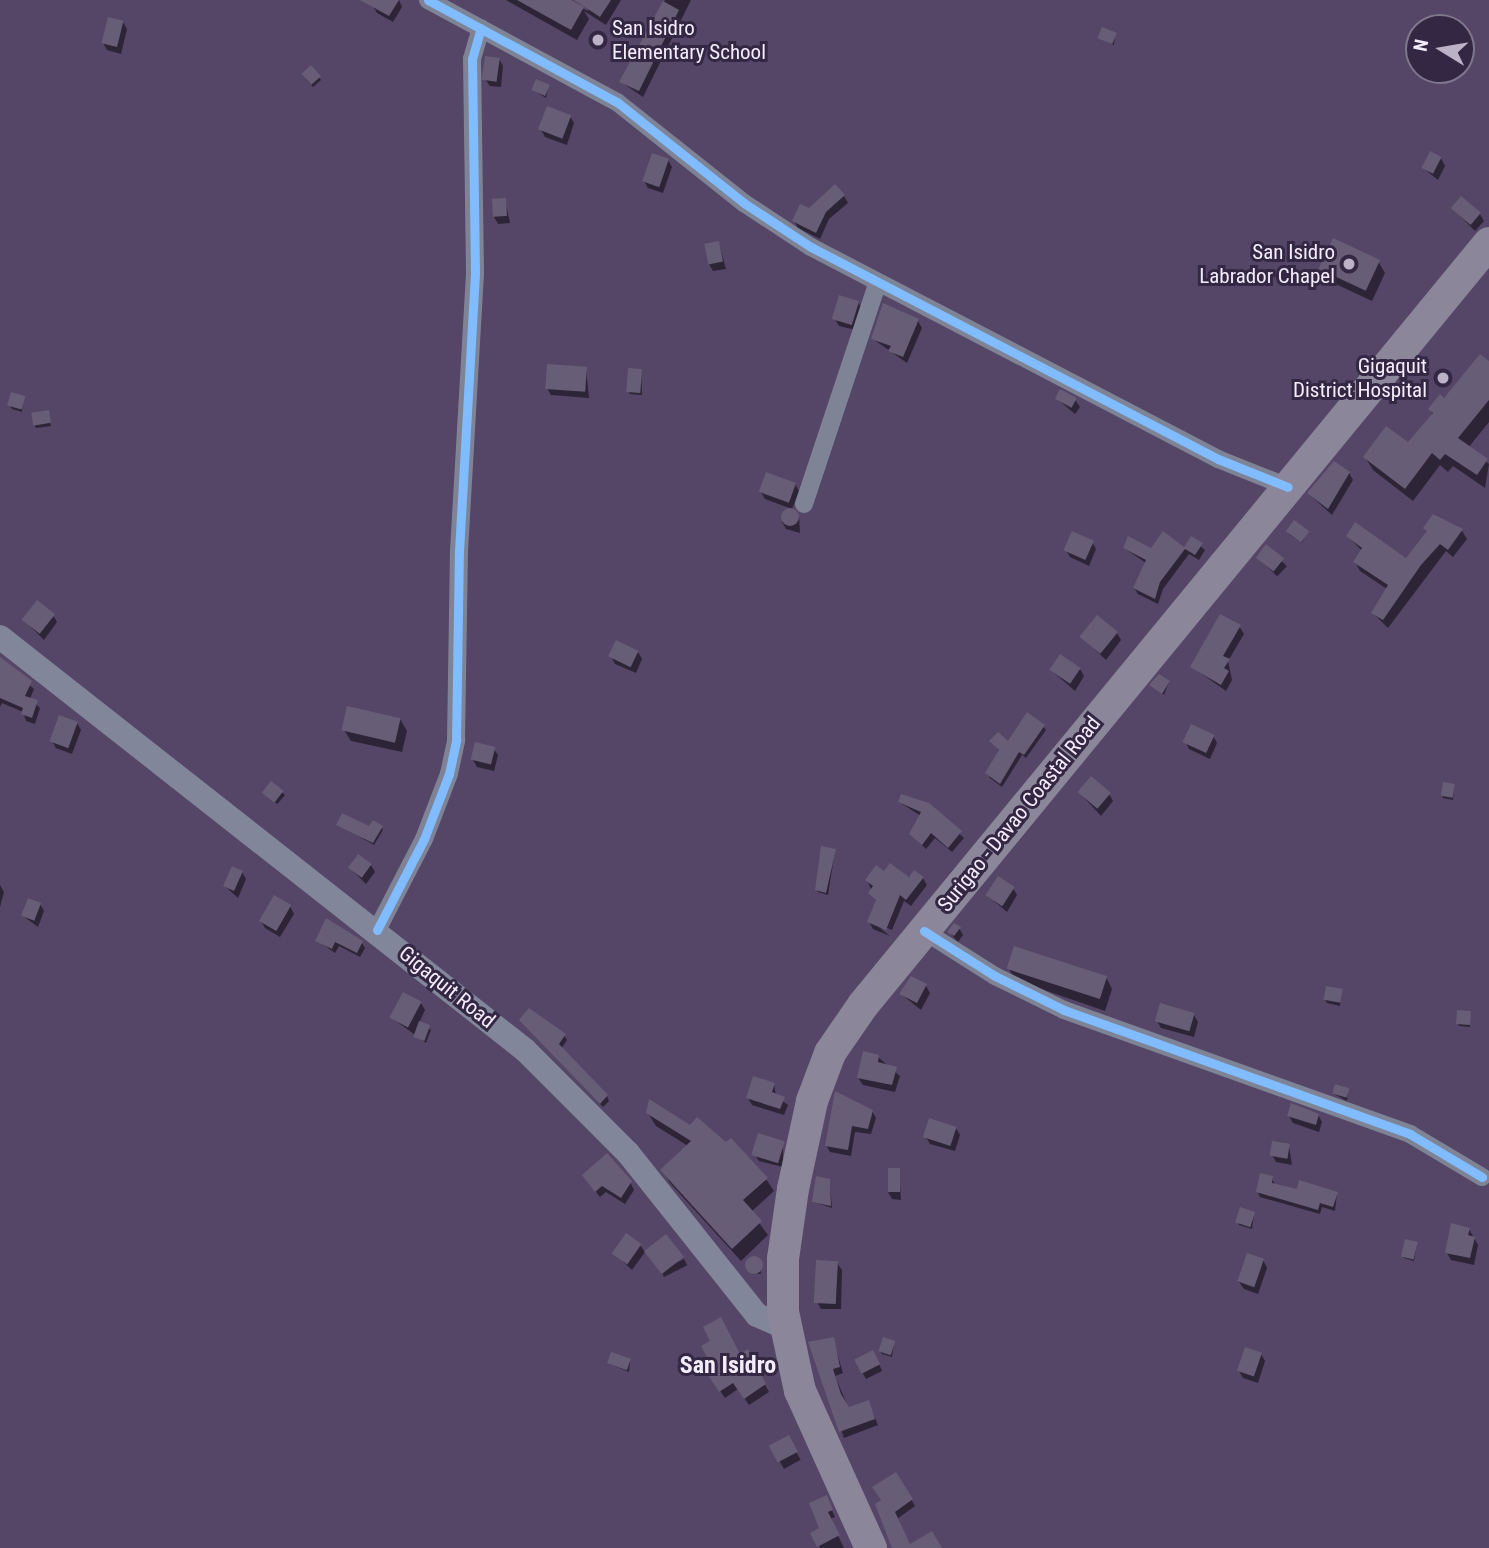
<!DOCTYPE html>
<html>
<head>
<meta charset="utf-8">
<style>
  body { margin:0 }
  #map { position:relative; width:1489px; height:1548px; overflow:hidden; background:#554567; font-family:"Roboto Condensed",sans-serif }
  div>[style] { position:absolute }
  .shadow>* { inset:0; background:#0007; transform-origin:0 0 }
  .building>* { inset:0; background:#685d76; transform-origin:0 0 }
  .round { border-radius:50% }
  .street>* { height:18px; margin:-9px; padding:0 9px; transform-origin:9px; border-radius:9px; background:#7e8496 }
  .secondary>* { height:24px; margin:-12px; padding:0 12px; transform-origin:12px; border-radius:12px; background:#82869a }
  .highway>* { height:32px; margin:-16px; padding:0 16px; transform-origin:16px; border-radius:16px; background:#8b869a }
  .cycleway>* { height:9px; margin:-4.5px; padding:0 4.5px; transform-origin:4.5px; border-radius:4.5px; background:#80bcff }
  .dots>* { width:19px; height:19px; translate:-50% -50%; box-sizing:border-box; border:4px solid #332744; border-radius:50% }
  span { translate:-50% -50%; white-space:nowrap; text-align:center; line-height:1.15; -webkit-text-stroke:6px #332744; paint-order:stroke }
  .poi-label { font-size:21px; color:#f3edfc }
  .left { translate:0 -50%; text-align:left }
  .right { translate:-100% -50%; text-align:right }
  .street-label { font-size:21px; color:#f3edfc }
  .quarter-label { font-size:24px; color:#f3edfc; font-weight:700 }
  .north { position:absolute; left:1405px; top:14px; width:70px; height:70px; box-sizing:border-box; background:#332744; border:2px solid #80768e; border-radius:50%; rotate:281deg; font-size:19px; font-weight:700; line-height:28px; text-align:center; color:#f3edfc }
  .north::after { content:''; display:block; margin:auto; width:24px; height:32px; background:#bcb2c8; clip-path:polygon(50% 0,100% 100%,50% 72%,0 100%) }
</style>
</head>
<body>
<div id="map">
  <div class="shadow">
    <i style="clip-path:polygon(377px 0,399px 0,402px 7px,393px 22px,377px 13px,373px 6px)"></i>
    <i style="clip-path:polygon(506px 0,566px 0,588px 11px,588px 0,621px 0,606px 25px,584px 11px,589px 19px,577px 40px)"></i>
    <i style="clip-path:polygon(665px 0,691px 0,643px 97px,621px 82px)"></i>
    <i style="clip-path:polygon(123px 22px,127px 29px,121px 54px,107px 50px,103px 43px)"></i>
    <i style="clip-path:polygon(1115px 34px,1114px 45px,1100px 38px)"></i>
    <i style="clip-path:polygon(499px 59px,503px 66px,501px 87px,490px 86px,485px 79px)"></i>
    <i style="clip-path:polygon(311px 67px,321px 80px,313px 87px,305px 78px)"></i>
    <i style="clip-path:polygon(548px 87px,546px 98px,533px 90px)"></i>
    <i style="clip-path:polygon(570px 116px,574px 123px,567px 145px,545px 137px,541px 130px)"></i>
    <i style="clip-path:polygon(1441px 158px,1445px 166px,1438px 180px,1423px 168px)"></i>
    <i style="clip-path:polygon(668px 160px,672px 167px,663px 193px,648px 188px,644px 181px)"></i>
    <i style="clip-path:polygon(844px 196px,848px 203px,829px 219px,820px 239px,798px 228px,794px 221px)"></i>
    <i style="clip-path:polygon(505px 200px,510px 223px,498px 224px,494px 217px)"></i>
    <i style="clip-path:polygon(1453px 209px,1480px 214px,1484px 221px,1475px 231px)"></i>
    <i style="clip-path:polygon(719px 243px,726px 269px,713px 271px,709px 264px)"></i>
    <i style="clip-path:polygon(1378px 261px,1385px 273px,1372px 301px,1327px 280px,1321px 269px)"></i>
    <i style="clip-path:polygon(858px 302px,862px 309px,856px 330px,839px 326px,835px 319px)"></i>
    <i style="clip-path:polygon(918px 321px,922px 328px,907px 363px,873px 339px)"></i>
    <i style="clip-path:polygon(1489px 363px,1489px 422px,1468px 448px,1489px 464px,1485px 488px,1453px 466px,1448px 472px,1440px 465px,1413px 501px,1373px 470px,1365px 457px,1408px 445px,1433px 415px,1430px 409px)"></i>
    <i style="clip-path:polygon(586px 368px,589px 398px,551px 395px,547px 388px)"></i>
    <i style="clip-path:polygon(641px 370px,642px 395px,630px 394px,628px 391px)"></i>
    <i style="clip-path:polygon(23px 397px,22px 412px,12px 409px,10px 406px)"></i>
    <i style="clip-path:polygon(1056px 398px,1075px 400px,1080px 407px,1075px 414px)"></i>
    <i style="clip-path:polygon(48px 412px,51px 426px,36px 428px,34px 425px)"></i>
    <i style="clip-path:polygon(1349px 473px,1353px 480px,1332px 515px,1309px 494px)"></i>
    <i style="clip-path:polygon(795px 484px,799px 491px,792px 509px,765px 499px,761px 492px)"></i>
    <i style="clip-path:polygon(785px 510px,799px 516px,800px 533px,786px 529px,782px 522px)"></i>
    <i style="clip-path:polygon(1425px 528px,1462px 531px,1467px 539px,1453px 557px,1446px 551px,1388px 628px,1373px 613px,1387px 589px,1360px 571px,1355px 562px,1362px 551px,1348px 536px,1407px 560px,1428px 532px)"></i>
    <i style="clip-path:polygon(1307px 532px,1302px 543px,1289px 534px)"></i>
    <i style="clip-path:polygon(1163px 533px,1185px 549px,1191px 538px,1205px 550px,1199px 560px,1189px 554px,1163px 589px,1158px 604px,1138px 594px,1134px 588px,1146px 563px,1124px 548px,1151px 550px)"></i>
    <i style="clip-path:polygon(1092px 542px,1096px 549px,1089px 566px,1070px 557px,1066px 550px)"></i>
    <i style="left:1266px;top:546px;width:29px;height:14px;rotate:44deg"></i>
    <i style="clip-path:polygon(53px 615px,57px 622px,44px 640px,24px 620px)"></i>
    <i style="clip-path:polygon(1239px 626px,1244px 634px,1228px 661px,1232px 680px,1226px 691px,1192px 667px)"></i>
    <i style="clip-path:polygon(1117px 633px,1121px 640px,1106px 660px,1082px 637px)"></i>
    <i style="clip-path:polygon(638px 652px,642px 659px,636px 673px,615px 664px,611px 656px)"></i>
    <i style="clip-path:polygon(0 660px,34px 689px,30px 699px,40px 708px,35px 724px,26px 721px,23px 712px,2px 703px,0 707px)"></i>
    <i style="clip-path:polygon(1080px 669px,1084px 676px,1075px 691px,1051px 670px)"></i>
    <i style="clip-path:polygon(1169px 682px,1164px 695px,1152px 686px)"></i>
    <i style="clip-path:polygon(400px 719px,407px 731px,402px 752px,351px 741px,344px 730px)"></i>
    <i style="clip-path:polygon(77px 723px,81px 730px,72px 754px,56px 748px,52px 741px)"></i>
    <i style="clip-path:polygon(1043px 726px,1046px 730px,1026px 758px,1022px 755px,1002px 787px,990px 778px,987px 773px,1000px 752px,992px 742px,1008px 744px)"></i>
    <i style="clip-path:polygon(1213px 736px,1217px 743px,1210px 759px,1189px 749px,1185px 741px)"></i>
    <i style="clip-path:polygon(493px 748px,498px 755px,494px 771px,477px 767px,473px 760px)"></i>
    <i style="left:272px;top:784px;width:17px;height:12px;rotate:40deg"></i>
    <i style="clip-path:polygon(1454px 786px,1453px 800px,1443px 798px,1442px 795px)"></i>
    <i style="clip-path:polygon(1079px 792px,1109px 794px,1113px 801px,1101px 816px)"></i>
    <i style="clip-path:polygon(899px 802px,929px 806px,964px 838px,952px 852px,935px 838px,926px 849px,911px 834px,921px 816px)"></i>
    <i style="clip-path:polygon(338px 824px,381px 827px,383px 830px,374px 845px)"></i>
    <i style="clip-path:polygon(835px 851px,828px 895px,818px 892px,816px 889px)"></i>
    <i style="clip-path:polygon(371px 865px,375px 872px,366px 884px,350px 868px)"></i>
    <i style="clip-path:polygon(242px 872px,246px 879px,238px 898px,226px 887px)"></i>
    <i style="clip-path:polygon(884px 873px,923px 878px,927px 885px,911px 906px,904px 901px,892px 930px,873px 922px,890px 936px,873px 929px,869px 922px,877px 903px,867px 880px)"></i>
    <i style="clip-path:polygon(0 885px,4px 892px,0 907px)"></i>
    <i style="clip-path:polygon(1013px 888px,1017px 895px,1007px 912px,988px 896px)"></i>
    <i style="clip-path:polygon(40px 904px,44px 911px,38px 927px,23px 916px)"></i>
    <i style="clip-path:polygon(290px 906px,294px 914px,280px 937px,265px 928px,261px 921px)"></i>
    <i style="clip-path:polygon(959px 928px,963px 935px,958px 942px,949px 932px)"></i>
    <i style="clip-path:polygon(317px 940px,362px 943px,365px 948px,360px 957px,339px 946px,335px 953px)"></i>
    <i style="clip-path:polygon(1009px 969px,1106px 977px,1112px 989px,1105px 1011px,1015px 980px)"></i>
    <i style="clip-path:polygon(926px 986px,930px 993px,921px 1010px,901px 994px)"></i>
    <i style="clip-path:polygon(1341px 990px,1340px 1006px,1327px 1003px,1325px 1000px)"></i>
    <i style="clip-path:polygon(421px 1003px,425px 1010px,419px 1023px,431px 1030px,426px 1043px,392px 1018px)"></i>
    <i style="clip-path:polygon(1470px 1013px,1470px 1027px,1459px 1026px,1457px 1023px)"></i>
    <i style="clip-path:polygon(1194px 1015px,1198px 1022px,1194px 1037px,1161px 1028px,1157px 1021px)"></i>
    <i style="clip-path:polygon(521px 1021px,564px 1035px,567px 1040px,561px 1049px,607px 1096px,609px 1101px,603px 1107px)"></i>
    <i style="clip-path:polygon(878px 1057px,900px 1076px,895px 1092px,863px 1085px,858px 1078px)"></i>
    <i style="clip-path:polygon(774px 1084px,776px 1096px,788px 1105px,784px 1115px,752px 1105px,748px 1098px)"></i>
    <i style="clip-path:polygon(1348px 1089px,1347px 1101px,1334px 1094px)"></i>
    <i style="clip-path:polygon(872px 1111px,876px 1118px,871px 1134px,855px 1132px,851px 1156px,830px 1152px,826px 1145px)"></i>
    <i style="clip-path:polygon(648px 1113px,766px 1179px,774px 1191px,751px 1212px,768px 1235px,741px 1261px,670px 1183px,662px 1170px,688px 1146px,656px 1126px)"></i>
    <i style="clip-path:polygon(1318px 1115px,1322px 1122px,1319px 1132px,1293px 1123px,1289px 1116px)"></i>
    <i style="clip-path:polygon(956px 1128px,960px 1135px,955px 1151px,930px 1144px,926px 1137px)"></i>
    <i style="clip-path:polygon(783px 1142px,783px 1167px,759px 1161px,755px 1155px)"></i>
    <i style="clip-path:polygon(1289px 1146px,1292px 1165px,1276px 1162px,1272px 1155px)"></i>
    <i style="clip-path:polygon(899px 1170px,901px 1200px,892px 1199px,888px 1192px)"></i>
    <i style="clip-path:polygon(1272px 1178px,1275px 1185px,1298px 1191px,1337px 1194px,1335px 1211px,1322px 1207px,1320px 1214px,1260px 1197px,1257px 1191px)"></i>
    <i style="clip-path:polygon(829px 1180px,830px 1183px,832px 1208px,814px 1202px)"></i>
    <i style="clip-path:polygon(588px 1182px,630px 1182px,634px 1190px,625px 1204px,606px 1192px,600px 1197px)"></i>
    <i style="clip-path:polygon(1254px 1213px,1252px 1229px,1239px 1225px,1238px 1222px)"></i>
    <i style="clip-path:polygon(1469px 1229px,1478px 1245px,1474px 1265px,1451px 1260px,1447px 1253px)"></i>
    <i style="clip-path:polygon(1417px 1244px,1414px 1261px,1404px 1258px,1402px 1256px)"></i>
    <i style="clip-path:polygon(640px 1245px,645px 1252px,632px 1270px,615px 1254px)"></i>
    <i style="left:684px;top:1259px;width:7px;height:26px;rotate:63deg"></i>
    <i style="clip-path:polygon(749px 1259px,760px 1261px,761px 1274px,751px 1273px)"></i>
    <i style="clip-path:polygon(1263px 1260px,1267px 1268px,1258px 1294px,1244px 1289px,1239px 1282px)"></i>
    <i style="clip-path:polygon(837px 1263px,842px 1270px,841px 1309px,821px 1309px,817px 1302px)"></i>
    <i style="clip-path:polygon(833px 1339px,843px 1373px,835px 1376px,849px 1409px,868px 1402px,878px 1425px,844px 1438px,811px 1343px)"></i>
    <i style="clip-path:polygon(894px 1342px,892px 1357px,882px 1354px,880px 1351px)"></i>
    <i style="clip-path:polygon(747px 1352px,769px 1392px,749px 1405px,738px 1389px,725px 1398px,714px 1382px)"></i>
    <i style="clip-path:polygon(1261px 1354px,1265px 1361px,1258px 1383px,1243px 1378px,1239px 1371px)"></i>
    <i style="clip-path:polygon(877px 1359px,882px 1371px,866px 1379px,862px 1372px)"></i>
    <i style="clip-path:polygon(630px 1361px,629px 1372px,610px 1364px)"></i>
    <i style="left:788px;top:1437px;width:26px;height:19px;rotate:61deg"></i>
    <i style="clip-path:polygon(896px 1474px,915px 1506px,897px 1519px,910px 1545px,940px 1548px,896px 1548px,883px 1501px)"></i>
    <i style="clip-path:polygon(829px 1504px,835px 1517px,830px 1519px,844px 1548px,820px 1548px,813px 1533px,821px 1529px)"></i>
  </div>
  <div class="building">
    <i style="clip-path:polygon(360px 0,399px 0,389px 16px)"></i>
    <i style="clip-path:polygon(517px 0,571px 0,584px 7px,571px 30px)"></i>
    <i style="clip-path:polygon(574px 0,611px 0,600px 17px)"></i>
    <i style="clip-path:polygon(663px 1px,679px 10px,639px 91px,619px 82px)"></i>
    <i style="left:108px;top:17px;width:16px;height:27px;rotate:14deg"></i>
    <i style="left:1102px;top:27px;width:16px;height:12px;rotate:22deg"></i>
    <i style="left:485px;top:56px;width:15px;height:24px;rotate:8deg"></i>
    <i style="left:311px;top:65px;width:15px;height:13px;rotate:48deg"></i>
    <i style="left:536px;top:79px;width:15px;height:12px;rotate:23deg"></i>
    <i style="left:547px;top:106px;width:26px;height:25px;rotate:21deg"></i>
    <i style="left:1430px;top:151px;width:13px;height:19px;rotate:27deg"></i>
    <i style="left:652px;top:153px;width:18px;height:30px;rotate:19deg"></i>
    <i style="clip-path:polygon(835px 184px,845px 195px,826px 212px,816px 233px,792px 221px,800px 204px,809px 208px)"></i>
    <i style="left:1461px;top:196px;width:26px;height:16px;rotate:40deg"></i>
    <i style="left:506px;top:198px;width:18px;height:14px;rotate:87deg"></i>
    <i style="left:1333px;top:238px;width:52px;height:34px;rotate:25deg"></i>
    <i style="left:719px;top:241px;width:21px;height:15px;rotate:79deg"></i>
    <i style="left:839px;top:295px;width:21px;height:25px;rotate:17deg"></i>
    <i style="clip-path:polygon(883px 303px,919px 319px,903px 357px,888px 351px,891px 346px,871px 339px)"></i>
    <i style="clip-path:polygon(1480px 354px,1489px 361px,1489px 400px,1458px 438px,1488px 459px,1477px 475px,1445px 454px,1440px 460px,1432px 453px,1405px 489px,1363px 457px,1386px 426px,1408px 442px,1433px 413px,1428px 409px,1440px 394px,1444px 398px)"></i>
    <i style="left:547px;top:364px;width:40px;height:25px;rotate:4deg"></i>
    <i style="left:628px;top:368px;width:14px;height:24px;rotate:4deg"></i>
    <i style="left:1060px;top:389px;width:19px;height:11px;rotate:28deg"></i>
    <i style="left:11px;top:392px;width:15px;height:14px;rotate:16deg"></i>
    <i style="left:49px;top:410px;width:13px;height:18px;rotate:81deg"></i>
    <i style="clip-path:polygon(1334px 461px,1350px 472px,1328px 509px,1307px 493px)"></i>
    <i style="left:766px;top:472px;width:32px;height:21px;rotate:20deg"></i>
    <i class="round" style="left:781px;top:508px;width:18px;height:18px"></i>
    <i style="clip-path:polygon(1433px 514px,1463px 529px,1448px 550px,1440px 544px,1421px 565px,1383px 620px,1371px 613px,1388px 585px,1353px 562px,1362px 548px,1346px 536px,1355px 522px,1406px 558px,1427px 531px,1423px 528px)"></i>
    <i style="left:1294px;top:520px;width:19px;height:14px;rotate:36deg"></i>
    <i style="left:1072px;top:531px;width:24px;height:21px;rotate:24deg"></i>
    <i style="clip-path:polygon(1163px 531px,1184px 547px,1191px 536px,1203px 543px,1195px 555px,1185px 549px,1160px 582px,1155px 599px,1133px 588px,1146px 560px,1123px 548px,1128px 536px,1151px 548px)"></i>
    <i style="left:1266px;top:544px;width:23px;height:17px;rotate:38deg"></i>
    <i style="left:37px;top:600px;width:23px;height:25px;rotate:38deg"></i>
    <i style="clip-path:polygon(1220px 614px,1241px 625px,1223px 656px,1230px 659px,1224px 668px,1229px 671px,1221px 685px,1190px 667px)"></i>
    <i style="left:1097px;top:615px;width:27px;height:28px;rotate:39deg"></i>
    <i style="left:616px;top:640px;width:25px;height:18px;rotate:26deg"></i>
    <i style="left:1060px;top:654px;width:25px;height:19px;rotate:34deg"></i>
    <i style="clip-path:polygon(0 657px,32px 681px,25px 696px,38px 700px,32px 718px,21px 714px,23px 708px,0 698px)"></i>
    <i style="clip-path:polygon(1159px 674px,1170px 681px,1162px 694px,1149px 685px)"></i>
    <i style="left:347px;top:706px;width:55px;height:25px;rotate:13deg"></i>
    <i style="clip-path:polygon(1027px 712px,1045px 725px,1024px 755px,1019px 752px,1000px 784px,985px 773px,999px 750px,989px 741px,998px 732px,1008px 741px)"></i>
    <i style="left:59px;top:715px;width:20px;height:28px;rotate:20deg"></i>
    <i style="left:1191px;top:724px;width:26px;height:20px;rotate:25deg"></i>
    <i style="left:475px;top:742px;width:21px;height:18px;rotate:14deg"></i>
    <i style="left:1091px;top:776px;width:26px;height:21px;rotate:40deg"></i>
    <i style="left:271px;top:781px;width:16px;height:15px;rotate:38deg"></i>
    <i style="left:1443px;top:782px;width:12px;height:14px;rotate:9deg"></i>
    <i style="clip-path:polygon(901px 794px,929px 803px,962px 831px,948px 848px,931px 833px,922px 845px,909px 834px,921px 812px,898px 802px)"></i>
    <i style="clip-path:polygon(342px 813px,369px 826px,373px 820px,383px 826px,373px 843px,336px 825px)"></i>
    <i style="clip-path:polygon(821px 846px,836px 849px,826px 893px,815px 890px)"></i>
    <i style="left:358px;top:854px;width:17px;height:17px;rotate:36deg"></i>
    <i style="clip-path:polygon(890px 863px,909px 877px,914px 870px,924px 877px,906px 900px,900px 895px,886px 930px,867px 922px,876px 900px,868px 893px,873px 886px,865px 880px,876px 865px,884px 871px)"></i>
    <i style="left:232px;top:866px;width:12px;height:22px;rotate:24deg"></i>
    <i style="left:998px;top:876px;width:20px;height:23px;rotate:33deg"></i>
    <i style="left:274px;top:895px;width:20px;height:30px;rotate:30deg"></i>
    <i style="left:28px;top:898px;width:14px;height:19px;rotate:21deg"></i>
    <i style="clip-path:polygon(326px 918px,363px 941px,357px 953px,335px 942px,332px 949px,315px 941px)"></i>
    <i style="clip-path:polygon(954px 923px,961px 927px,954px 936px,947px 932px)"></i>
    <i style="left:1014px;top:946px;width:98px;height:24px;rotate:18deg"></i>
    <i style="clip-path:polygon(911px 976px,927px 984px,917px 1003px,899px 994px)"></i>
    <i style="left:1326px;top:986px;width:17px;height:14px;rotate:10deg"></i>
    <i style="left:403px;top:992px;width:21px;height:29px;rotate:28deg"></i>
    <i style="left:1160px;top:1003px;width:36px;height:19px;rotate:16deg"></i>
    <i style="clip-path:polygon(529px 1008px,566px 1034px,559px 1044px,608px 1095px,600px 1104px,519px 1020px)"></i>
    <i style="left:1457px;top:1010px;width:14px;height:14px;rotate:4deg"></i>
    <i style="left:419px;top:1021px;width:12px;height:17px;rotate:20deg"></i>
    <i style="clip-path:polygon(863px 1051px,879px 1055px,878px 1062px,897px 1067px,892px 1085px,857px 1078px)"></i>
    <i style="clip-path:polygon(753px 1076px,775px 1083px,772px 1092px,785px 1097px,780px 1109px,746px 1098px)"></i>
    <i style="left:1335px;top:1084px;width:15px;height:10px;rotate:16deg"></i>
    <i style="clip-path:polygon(835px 1091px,873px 1110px,868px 1129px,852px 1126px,848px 1150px,825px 1146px)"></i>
    <i style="clip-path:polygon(649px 1099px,690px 1125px,697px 1117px,726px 1142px,731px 1138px,768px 1178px,743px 1200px,762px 1221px,732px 1249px,660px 1170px,691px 1141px,646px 1113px)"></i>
    <i style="clip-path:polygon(1291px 1103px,1319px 1114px,1316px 1125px,1287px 1116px)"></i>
    <i style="left:929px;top:1118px;width:29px;height:20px;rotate:18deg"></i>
    <i style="left:758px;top:1133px;width:28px;height:23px;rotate:17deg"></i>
    <i style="left:1272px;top:1141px;width:18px;height:15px;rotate:9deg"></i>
    <i style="clip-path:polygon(607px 1153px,632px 1181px,621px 1198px,602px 1186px,595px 1192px,582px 1175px)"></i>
    <i style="left:888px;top:1168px;width:12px;height:24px"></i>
    <i style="clip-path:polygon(1260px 1173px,1273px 1176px,1272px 1183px,1297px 1189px,1299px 1180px,1338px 1192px,1333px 1207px,1320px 1203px,1318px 1210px,1256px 1192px)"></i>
    <i style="clip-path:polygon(816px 1176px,830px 1179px,831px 1206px,812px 1202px)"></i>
    <i style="left:1240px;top:1207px;width:16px;height:16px;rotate:18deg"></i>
    <i style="clip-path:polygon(1451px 1223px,1470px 1228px,1468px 1235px,1475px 1237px,1470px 1258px,1445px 1253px)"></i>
    <i style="left:626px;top:1233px;width:19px;height:25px;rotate:35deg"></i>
    <i style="left:666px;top:1234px;width:29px;height:28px;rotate:52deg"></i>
    <i style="left:1405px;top:1239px;width:13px;height:18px;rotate:13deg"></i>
    <i style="left:1247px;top:1253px;width:18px;height:30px;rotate:19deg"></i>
    <i class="round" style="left:745px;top:1256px;width:18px;height:18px"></i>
    <i style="left:816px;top:1260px;width:22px;height:43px;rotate:3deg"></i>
    <i style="clip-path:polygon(721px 1317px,740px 1354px,748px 1349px,766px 1384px,744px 1399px,733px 1383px,719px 1392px,708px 1375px,714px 1371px,701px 1346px,710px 1341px,703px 1327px)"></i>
    <i style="clip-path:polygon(834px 1337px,840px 1367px,833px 1369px,841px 1394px,849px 1407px,869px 1400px,875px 1419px,839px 1432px,808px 1342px)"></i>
    <i style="left:883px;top:1337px;width:13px;height:15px;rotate:18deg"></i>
    <i style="left:1245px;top:1347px;width:18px;height:25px;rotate:19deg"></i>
    <i style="left:873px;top:1350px;width:16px;height:21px;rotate:63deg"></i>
    <i style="left:611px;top:1352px;width:21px;height:12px;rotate:19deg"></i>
    <i style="left:789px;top:1435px;width:19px;height:23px;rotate:62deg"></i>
    <i style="clip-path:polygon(896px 1472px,913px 1499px,895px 1512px,910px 1544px,932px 1531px,942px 1548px,892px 1548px,875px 1504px,881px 1500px,872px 1487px)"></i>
    <i style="clip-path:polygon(827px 1495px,833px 1510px,828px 1512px,840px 1535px,817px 1547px,810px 1533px,819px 1528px,809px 1503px)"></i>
  </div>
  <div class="street">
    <i style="left:428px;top:0;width:215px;rotate:28.4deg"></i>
    <i style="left:617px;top:102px;width:162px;rotate:38.5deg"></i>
    <i style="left:744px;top:203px;width:80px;rotate:33.3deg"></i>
    <i style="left:811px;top:247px;width:459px;rotate:27.5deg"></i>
    <i style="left:1218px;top:459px;width:75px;rotate:21.8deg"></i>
    <i style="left:804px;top:504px;width:232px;rotate:-71.6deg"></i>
    <i style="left:377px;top:930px;width:102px;rotate:-62.7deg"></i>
    <i style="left:424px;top:839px;width:70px;rotate:-69deg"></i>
    <i style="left:449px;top:774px;width:35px;rotate:-78deg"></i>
    <i style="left:456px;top:740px;width:189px;rotate:-89.1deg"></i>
    <i style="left:459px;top:551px;width:278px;rotate:-86.7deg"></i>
    <i style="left:475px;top:273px;width:214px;rotate:-90.8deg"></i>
    <i style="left:472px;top:59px;width:32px;rotate:-74deg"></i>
    <i style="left:924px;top:931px;width:84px;rotate:32.4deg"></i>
    <i style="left:995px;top:976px;width:77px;rotate:26.2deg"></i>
    <i style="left:1064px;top:1010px;width:368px;rotate:19.7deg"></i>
    <i style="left:1410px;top:1134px;width:84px;rotate:30.8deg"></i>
  </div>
  <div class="secondary">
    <i style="left:0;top:637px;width:668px;rotate:38.19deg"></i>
    <i style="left:525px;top:1050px;width:146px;rotate:45deg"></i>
    <i style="left:628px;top:1153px;width:207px;rotate:51.5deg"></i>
    <i style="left:757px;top:1315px;width:30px;rotate:24deg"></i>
  </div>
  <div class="highway">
    <i style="left:871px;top:1548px;width:172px;rotate:-114.3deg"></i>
    <i style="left:800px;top:1391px;width:81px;rotate:-102.1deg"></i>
    <i style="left:783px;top:1312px;width:53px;rotate:-90deg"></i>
    <i style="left:783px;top:1259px;width:71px;rotate:-81.9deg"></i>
    <i style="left:793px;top:1189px;width:90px;rotate:-77.8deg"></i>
    <i style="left:812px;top:1101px;width:51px;rotate:-69.4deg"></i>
    <i style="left:830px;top:1053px;width:58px;rotate:-55.5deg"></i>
    <i style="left:863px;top:1005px;width:986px;rotate:-50.6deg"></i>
  </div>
  <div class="cycleway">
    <i style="left:428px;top:0;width:215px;rotate:28.4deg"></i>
    <i style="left:617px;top:102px;width:162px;rotate:38.5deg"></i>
    <i style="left:744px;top:203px;width:80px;rotate:33.3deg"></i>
    <i style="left:811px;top:247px;width:459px;rotate:27.5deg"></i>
    <i style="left:1218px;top:459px;width:75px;rotate:21.8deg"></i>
    <i style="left:377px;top:930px;width:102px;rotate:-62.7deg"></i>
    <i style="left:424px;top:839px;width:70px;rotate:-69deg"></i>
    <i style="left:449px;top:774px;width:35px;rotate:-78deg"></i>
    <i style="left:456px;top:740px;width:189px;rotate:-89.1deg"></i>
    <i style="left:459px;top:551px;width:278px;rotate:-86.7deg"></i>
    <i style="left:475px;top:273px;width:214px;rotate:-90.8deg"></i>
    <i style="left:472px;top:59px;width:32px;rotate:-74deg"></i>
    <i style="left:924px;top:931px;width:84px;rotate:32.4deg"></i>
    <i style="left:995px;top:976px;width:77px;rotate:26.2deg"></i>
    <i style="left:1064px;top:1010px;width:368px;rotate:19.7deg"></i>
    <i style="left:1410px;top:1134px;width:84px;rotate:30.8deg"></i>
  </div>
  <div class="dots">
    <i style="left:598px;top:40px;background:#bcb2c8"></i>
    <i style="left:1349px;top:264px;background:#bcb2c8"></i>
    <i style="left:1443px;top:378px;background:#bcb2c8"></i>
  </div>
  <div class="poi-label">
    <span class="left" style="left:612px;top:40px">San Isidro<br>Elementary School</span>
    <span class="right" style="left:1335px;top:264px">San Isidro<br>Labrador Chapel</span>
    <span class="right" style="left:1427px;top:378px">Gigaquit<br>District Hospital</span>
  </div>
  <div class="street-label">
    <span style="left:1019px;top:814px;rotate:-51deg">Surigao - Davao Coastal Road</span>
    <span style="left:447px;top:987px;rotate:39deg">Gigaquit Road</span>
  </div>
  <div class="quarter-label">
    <span style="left:728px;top:1366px">San Isidro</span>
  </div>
  <div class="north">N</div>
</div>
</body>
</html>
